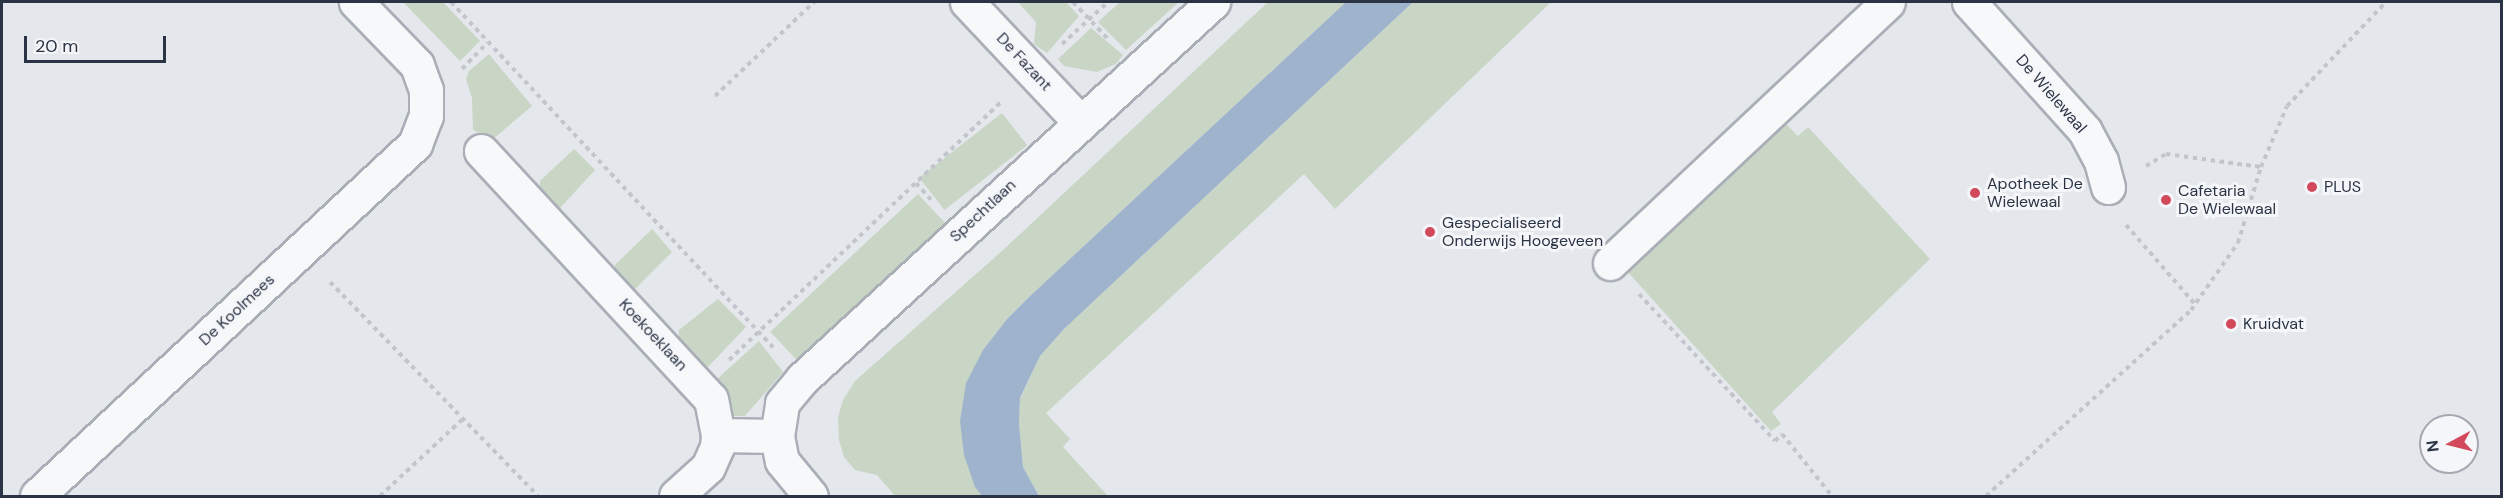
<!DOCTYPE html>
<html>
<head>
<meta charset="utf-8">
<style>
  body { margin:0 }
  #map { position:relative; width:2503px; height:498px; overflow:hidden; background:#e4e7ec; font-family:"DM Sans",sans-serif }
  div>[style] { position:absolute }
  .green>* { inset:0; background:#c9d6c5; transform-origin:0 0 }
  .water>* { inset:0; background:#9fb4cc }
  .path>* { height:4px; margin-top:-2px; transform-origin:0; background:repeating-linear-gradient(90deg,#c2c5cb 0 4.5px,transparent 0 9px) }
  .roads { filter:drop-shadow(2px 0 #a9aeb7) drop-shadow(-2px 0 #a9aeb7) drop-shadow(0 2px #a9aeb7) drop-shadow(0 -2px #a9aeb7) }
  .minor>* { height:33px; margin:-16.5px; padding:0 16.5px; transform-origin:16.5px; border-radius:16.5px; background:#f7f8fa }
  .dots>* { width:16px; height:16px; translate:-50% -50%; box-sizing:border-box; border:3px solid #f4f6f9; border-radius:50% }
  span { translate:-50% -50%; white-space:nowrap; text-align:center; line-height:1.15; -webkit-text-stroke:6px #f4f6f9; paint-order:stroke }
  .street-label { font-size:16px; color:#2b3445 }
  .poi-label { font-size:16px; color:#2b3445 }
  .left { translate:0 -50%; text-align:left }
  .frame { position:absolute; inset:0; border:3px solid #2b3445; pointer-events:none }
  .north { position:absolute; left:2419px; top:414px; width:60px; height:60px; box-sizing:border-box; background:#f4f6f9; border:2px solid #a4a8b1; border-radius:50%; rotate:263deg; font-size:16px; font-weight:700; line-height:24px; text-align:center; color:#2b3445 }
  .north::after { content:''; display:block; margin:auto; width:21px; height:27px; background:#d1495b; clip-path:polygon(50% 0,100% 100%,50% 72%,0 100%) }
  .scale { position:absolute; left:24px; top:36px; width:142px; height:27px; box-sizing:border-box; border:3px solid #2b3445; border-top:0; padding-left:8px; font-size:18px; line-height:21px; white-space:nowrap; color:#2b3445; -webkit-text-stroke:4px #f4f6f9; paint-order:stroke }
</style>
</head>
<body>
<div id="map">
  <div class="green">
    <i style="clip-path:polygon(403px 2px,443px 2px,480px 41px,460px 61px)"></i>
    <i style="clip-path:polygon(1018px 2px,1066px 2px,1079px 16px,1047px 53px,1034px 44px,1036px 22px)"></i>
    <i style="clip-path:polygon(1120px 2px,1179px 2px,1126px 50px,1098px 22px)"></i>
    <i style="clip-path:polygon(1268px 2px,1346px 2px,1029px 297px,1007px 319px,983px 350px,975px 487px,982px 496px,895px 496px,877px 475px,855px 470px,844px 457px,839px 440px,838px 417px,843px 400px,855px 381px,1002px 251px)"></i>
    <i style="clip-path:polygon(1413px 2px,1551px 2px,1335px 209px,1304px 174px,1046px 413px,1070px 439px,1063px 447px,1108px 496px,1039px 496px,1023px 467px,1019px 423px,1020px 399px,1040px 356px,1064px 329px)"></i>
    <i style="clip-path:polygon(1091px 28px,1123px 55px,1116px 64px,1097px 72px,1064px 66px,1058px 59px)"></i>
    <i style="clip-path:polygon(489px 54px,532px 106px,493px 139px,473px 130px,472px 98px,466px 79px,469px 71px)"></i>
    <i style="left:1002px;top:113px;width:41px;height:105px;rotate:52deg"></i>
    <i style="clip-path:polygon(1780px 118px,1798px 136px,1808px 127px,1930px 259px,1772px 412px,1781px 424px,1771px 431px,1626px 270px)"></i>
    <i style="clip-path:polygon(574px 149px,595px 170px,560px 208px,545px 201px,540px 191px,540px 181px)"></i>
    <i style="left:918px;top:194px;width:40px;height:202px;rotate:47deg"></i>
    <i style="clip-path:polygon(652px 229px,672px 252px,634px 290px,621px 282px,615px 271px,615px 265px)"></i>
    <i style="clip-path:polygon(718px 299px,746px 327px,705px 370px,678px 342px,679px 330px)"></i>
    <i style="clip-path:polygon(759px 341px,783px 372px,745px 416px,733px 416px,715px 381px)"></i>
  </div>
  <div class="water">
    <i style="clip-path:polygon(1346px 2px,1413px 2px,1064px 329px,1040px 356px,1020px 398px,1019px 423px,1023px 467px,1039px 496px,982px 496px,975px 487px,964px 455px,960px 421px,966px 383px,983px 350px,1007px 319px,1029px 297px)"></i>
  </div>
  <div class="path">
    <i style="left:451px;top:2px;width:475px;rotate:47deg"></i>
    <i style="left:1073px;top:2px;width:54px;rotate:46.5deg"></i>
    <i style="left:1062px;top:44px;width:62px;rotate:-42.4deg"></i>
    <i style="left:462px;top:69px;width:37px;rotate:-46deg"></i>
    <i style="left:715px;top:96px;width:137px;rotate:-43.5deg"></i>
    <i style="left:2146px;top:166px;width:23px;rotate:-31deg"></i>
    <i style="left:2166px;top:154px;width:96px;rotate:7.8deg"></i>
    <i style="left:2261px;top:167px;width:66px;rotate:-66.9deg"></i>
    <i style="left:2287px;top:106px;width:144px;rotate:-46.4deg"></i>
    <i style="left:916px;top:183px;width:27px;rotate:48deg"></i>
    <i style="left:2126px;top:225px;width:105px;rotate:48.9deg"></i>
    <i style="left:330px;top:282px;width:298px;rotate:45.8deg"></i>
    <i style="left:1639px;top:294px;width:200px;rotate:47.2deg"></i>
    <i style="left:1775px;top:441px;width:10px;rotate:-45deg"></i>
    <i style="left:1782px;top:434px;width:80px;rotate:51.1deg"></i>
    <i style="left:729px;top:360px;width:376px;rotate:-43.5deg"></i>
    <i style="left:380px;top:496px;width:113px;rotate:-42.9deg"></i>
    <i style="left:1986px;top:496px;width:277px;rotate:-42.2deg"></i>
    <i style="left:2191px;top:310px;width:82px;rotate:-55deg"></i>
    <i style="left:2238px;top:243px;width:79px;rotate:-73.2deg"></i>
  </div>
  <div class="roads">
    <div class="minor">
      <i style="left:967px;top:2px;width:165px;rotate:46.7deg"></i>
      <i style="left:1969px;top:2px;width:173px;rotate:48deg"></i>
      <i style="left:2085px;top:131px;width:34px;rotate:62deg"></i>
      <i style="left:2101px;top:161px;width:27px;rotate:75deg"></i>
      <i style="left:481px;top:151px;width:338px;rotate:47.2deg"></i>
      <i style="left:711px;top:399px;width:37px;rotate:79deg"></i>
      <i style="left:718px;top:435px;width:59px;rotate:1deg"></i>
      <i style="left:777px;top:436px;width:25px;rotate:79deg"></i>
      <i style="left:782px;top:461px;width:45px;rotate:50.4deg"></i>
      <i style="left:1610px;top:263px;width:381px;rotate:-43.2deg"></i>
      <i style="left:777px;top:436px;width:33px;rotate:-81deg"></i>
      <i style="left:782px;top:403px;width:31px;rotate:-50deg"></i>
      <i style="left:802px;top:379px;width:558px;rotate:-42.53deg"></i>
      <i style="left:37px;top:496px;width:517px;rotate:-42.96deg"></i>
      <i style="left:415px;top:144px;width:30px;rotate:-69deg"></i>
      <i style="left:426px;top:116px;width:26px;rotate:-90deg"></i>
      <i style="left:426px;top:90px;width:27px;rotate:-110deg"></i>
      <i style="left:417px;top:65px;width:88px;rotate:-134.1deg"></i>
      <i style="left:676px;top:496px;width:43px;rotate:-42.2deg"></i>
      <i style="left:708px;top:467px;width:22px;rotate:-66deg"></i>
      <i style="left:717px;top:447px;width:12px;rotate:-85deg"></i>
    </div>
  </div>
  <div class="dots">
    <i style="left:2312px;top:187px;background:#d1495b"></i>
    <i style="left:1975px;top:193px;background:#d1495b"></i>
    <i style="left:2166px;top:200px;background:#d1495b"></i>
    <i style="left:1430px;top:232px;background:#d1495b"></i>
    <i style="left:2231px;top:324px;background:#d1495b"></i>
  </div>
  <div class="street-label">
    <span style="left:1024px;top:62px;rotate:47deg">De Fazant</span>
    <span style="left:2051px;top:94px;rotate:49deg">De Wielewaal</span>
    <span style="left:983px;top:211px;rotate:-43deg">Spechtlaan</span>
    <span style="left:237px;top:310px;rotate:-43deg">De Koolmees</span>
    <span style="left:653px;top:335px;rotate:47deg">Koekoeklaan</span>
  </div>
  <div class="poi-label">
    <span class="left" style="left:1987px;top:193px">Apotheek De<br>Wielewaal</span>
    <span class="left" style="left:2324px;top:187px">PLUS</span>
    <span class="left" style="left:2178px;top:200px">Cafetaria<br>De Wielewaal</span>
    <span class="left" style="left:1442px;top:232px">Gespecialiseerd<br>Onderwijs Hoogeveen</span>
    <span class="left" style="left:2243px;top:324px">Kruidvat</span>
  </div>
  <div class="frame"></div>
  <div class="north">N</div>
  <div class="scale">20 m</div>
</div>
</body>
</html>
